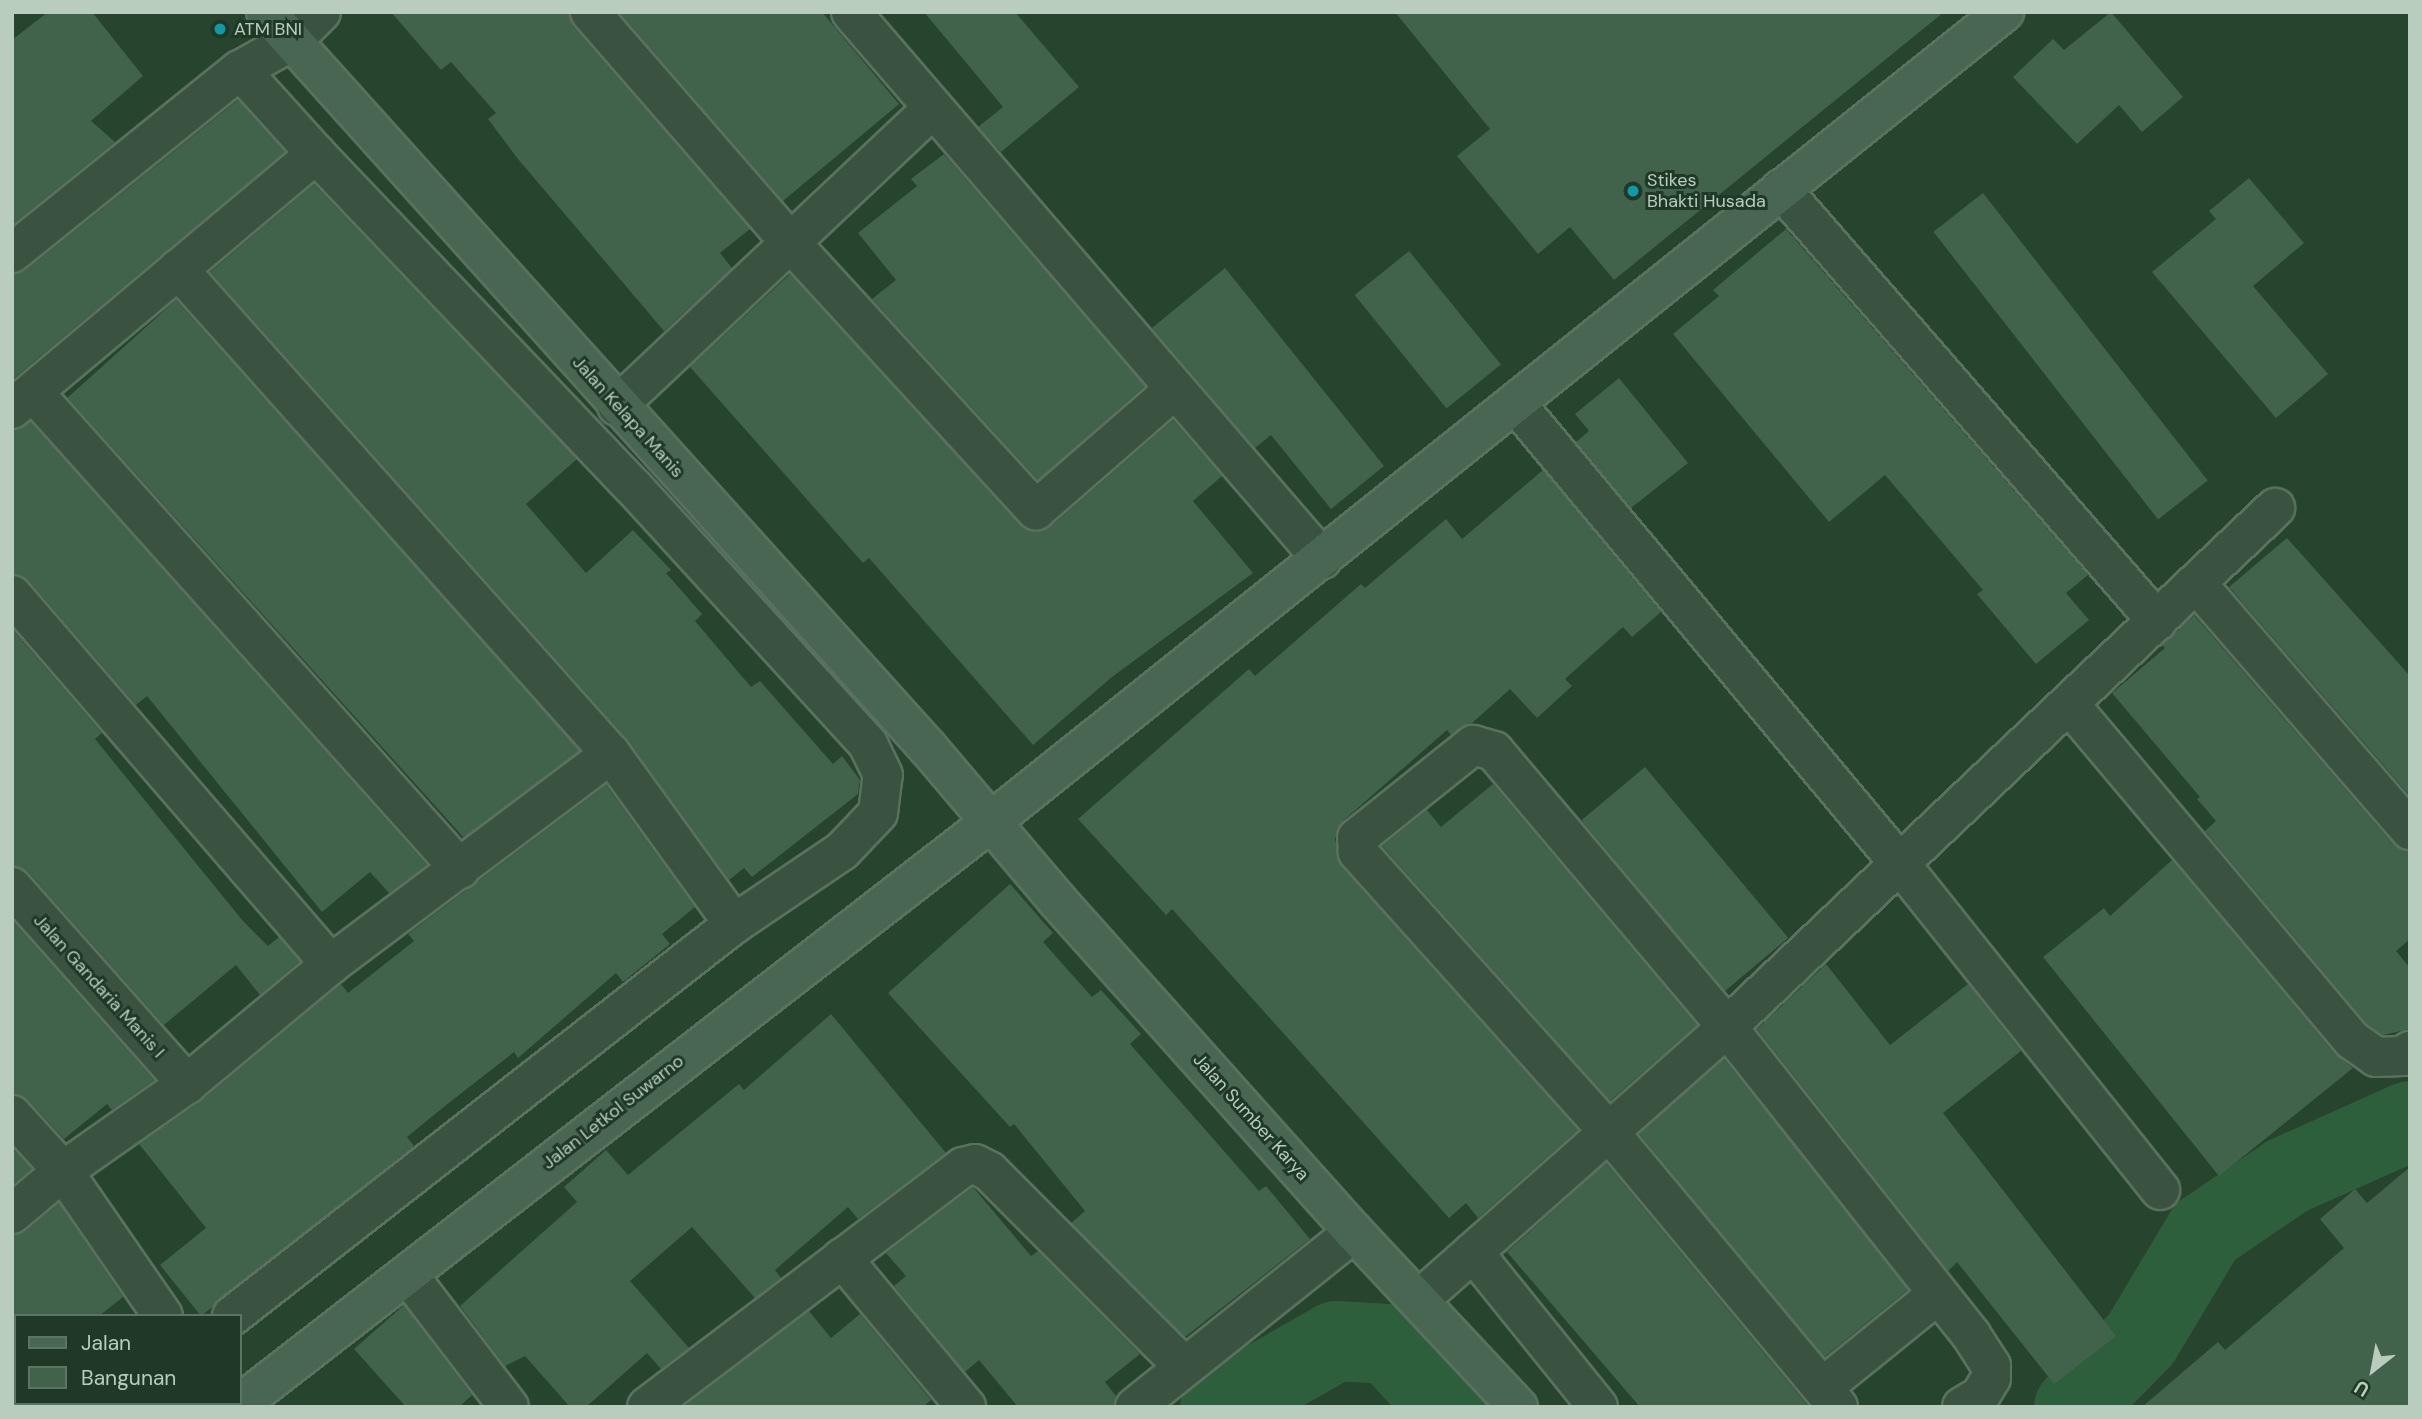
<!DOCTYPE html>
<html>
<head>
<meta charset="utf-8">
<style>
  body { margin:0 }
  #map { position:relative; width:2422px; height:1419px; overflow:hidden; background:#26442e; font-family:"DM Sans",sans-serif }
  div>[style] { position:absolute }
  .river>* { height:80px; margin:-40px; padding:0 40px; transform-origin:40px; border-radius:40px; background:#2e5f3c }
  .building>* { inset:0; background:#41634b; transform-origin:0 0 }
  .roads { filter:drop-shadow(2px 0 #59715f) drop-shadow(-2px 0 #59715f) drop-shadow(0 2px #59715f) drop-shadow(0 -2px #59715f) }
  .street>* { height:38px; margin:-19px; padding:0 19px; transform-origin:19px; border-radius:19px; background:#3a5341 }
  .secondary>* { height:38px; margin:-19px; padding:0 19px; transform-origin:19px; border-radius:19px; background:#486652 }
  .dots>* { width:19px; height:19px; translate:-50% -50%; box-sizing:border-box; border:4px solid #1f3926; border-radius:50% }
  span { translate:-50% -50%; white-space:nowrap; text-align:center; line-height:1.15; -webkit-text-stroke:6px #1f3926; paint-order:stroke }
  .poi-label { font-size:18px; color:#b8cdbe }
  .left { translate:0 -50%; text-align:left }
  .street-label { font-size:18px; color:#b8cdbe }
  .frame { position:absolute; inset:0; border:14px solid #b8cdbe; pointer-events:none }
  .legend { position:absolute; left:14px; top:1314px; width:228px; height:91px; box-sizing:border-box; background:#1f3926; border:2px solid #5c7463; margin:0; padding:9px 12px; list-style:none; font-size:21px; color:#b8cdbe }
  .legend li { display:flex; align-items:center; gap:14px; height:35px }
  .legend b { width:35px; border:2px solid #5c7463 }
  .north { position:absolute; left:2338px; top:1335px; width:70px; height:70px; -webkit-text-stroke:5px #1f3926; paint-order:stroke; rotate:211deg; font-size:19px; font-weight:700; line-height:28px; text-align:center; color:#b8cdbe }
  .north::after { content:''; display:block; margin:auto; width:24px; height:32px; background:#b8cdbe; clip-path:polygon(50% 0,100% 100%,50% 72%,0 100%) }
</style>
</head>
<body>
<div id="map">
  <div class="river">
    <i style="left:1220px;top:1407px;width:133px;rotate:-29.6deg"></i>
    <i style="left:1336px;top:1341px;width:53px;rotate:3.2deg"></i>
    <i style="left:1389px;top:1344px;width:86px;rotate:47.4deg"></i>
    <i style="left:2074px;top:1407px;width:95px;rotate:-45.4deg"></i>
    <i style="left:2141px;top:1339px;width:125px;rotate:-59.1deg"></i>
    <i style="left:2205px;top:1232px;width:99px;rotate:-34.3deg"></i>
    <i style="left:2287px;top:1176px;width:135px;rotate:-24.1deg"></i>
  </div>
  <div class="building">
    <i style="clip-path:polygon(48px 12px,92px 12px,143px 76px,91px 121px,115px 142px,12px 225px,12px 40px)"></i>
    <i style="clip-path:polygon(391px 12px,569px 12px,573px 26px,750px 229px,720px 253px,732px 268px,664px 331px,518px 159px,488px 119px,496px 113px,451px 62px,441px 70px)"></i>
    <i style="clip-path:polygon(619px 12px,822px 12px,899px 104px,783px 201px)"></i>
    <i style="clip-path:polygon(924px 12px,1015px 12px,1079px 87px,1001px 152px,978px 127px,1003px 107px)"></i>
    <i style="clip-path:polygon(1395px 12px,1944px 12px,1614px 280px,1570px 227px,1538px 254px,1457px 156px,1490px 129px)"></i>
    <i style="clip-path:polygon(2111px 12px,2183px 97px,2142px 132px,2119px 105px,2077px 144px,2013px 77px,2053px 39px,2064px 50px)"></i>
    <i style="clip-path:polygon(238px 100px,285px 152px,12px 380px,12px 274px,26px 270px)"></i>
    <i style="clip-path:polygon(944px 154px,1145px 386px,1038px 480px,872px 299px,896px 280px,858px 233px,917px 186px,911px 179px)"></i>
    <i style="clip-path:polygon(2249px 178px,2304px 243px,2253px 286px,2328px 374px,2276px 418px,2152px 272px,2216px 219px,2209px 211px)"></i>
    <i style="clip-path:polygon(314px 184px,577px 459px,526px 504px,586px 573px,633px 530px,671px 570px,666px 573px,702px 614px,695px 621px,751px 687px,760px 681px,833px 764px,842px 756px,860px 780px,858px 794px,752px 877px,744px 868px,729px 880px,627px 739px,210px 272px)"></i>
    <i style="left:1983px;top:193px;width:365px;height:63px;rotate:52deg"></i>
    <i style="clip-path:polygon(1786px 229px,2088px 575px,2066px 593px,2089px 620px,2036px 664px,1977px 594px,1983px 590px,1885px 475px,1829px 522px,1673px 334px,1719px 296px,1713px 290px)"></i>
    <i style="left:1409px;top:251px;width:146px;height:70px;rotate:51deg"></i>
    <i style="clip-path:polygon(1225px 268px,1384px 466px,1331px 509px,1271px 435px,1255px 448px,1152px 328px)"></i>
    <i style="clip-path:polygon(790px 274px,1020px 525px,1040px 531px,1050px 527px,1173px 420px,1222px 476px,1193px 501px,1253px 573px,1112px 677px,1033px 745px,869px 558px,863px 563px,690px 367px)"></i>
    <i style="left:176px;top:300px;width:605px;height:146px;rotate:48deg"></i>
    <i style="clip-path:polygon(1619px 378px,1688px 463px,1631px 508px,1576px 442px,1589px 431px,1575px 414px)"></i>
    <i style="clip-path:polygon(31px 422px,427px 865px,389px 893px,370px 872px,322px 912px,147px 696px,136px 705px,29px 581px,12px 574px,12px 430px)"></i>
    <i style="clip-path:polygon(1543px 470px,1661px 612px,1632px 637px,1623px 627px,1565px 679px,1572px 686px,1537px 718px,1510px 689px,1471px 724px,1451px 735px,1447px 730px,1343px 821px,1335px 839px,1342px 867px,1578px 1130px,1478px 1218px,1466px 1203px,1449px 1218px,1172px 909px,1166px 915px,1078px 819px,1249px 669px,1255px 676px,1361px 584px,1365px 588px,1446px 519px,1462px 539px)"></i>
    <i style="clip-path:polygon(2287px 538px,2410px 676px,2410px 796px,2229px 587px)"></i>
    <i style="clip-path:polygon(2194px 615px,2393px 844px,2410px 851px,2410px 939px,2396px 951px,2410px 968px,2410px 1029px,2383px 1035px,2367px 1024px,2205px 831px,2216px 821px,2197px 799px,2200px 797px,2112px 693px,2165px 648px,2162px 645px)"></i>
    <i style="clip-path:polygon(12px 629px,102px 733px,95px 739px,243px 921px,268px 946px,279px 937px,300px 961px,260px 995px,236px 965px,164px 1025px,28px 872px,12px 866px)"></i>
    <i style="left:1645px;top:767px;width:223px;height:83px;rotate:50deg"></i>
    <i style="clip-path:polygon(1493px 784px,1697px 1025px,1610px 1101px,1382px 846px,1427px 810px,1441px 827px)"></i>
    <i style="clip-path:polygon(606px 785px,695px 907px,662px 934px,670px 944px,623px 982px,616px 973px,518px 1058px,514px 1052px,450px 1102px,407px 1137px,414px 1146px,201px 1316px,160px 1265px,206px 1228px,139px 1144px,201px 1101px,341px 984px,348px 993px,414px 941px,408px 934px)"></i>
    <i style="clip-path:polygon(2172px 860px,2335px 1054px,2353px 1068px,2219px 1176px,2043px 957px,2104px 908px,2110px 916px)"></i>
    <i style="clip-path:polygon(1010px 884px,1053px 933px,1043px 942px,1092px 997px,1101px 990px,1141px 1034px,1130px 1044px,1259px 1191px,1266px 1186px,1310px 1239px,1185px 1337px,1071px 1223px,1085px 1211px,1014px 1124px,1010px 1127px,888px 993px)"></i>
    <i style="clip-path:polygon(12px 920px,154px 1080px,112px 1110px,107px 1104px,64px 1139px,28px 1100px,12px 1094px)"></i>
    <i style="clip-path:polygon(1826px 964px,1890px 1045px,1968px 984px,2021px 1051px,1943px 1113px,2116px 1336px,2054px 1384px,1957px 1262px,1948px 1271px,1757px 1029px)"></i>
    <i style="clip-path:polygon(831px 1014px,946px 1153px,858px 1219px,848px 1207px,775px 1270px,781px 1278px,755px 1298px,692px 1227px,630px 1281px,689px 1348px,661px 1369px,647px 1353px,586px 1407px,570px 1407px,525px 1356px,505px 1366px,460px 1306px,577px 1202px,564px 1187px,606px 1150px,628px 1175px,739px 1084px,744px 1090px)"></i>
    <i style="left:1724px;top:1059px;width:295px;height:113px;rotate:51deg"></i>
    <i style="clip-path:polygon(12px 1148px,32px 1169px,12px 1185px)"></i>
    <i style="clip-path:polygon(1606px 1163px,1809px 1407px,1640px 1407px,1507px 1252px)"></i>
    <i style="clip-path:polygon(2410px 1167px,2410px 1407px,2142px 1407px,2218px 1342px,2225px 1350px,2344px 1248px,2320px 1219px,2355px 1189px,2367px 1203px)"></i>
    <i style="clip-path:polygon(973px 1187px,1031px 1256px,1038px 1251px,1140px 1354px,1105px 1382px,1116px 1396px,1114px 1407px,1018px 1407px,979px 1360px,965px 1372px,894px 1286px,906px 1276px,886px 1253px)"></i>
    <i style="clip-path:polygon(59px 1203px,123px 1297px,99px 1316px,12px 1316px,12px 1235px,26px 1231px)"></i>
    <i style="clip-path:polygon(404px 1305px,472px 1395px,459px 1407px,406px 1407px,354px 1349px)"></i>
    <i style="clip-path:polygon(809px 1311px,831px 1338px,860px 1314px,931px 1400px,923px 1407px,683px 1407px)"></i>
  </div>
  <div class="roads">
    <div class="street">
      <i style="left:590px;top:12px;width:305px;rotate:49deg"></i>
      <i style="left:790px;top:242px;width:364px;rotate:47.5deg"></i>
      <i style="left:1036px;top:510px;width:184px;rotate:-41deg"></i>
      <i style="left:851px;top:12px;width:722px;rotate:49.27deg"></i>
      <i style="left:1781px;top:189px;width:573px;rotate:48.96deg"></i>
      <i style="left:12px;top:253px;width:292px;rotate:-38.8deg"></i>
      <i style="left:240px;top:70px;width:60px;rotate:-29.1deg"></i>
      <i style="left:292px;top:41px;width:41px;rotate:-45deg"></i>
      <i style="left:178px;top:269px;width:650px;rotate:48.24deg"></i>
      <i style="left:611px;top:754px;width:210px;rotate:54.1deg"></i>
      <i style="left:34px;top:393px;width:639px;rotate:48.17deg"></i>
      <i style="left:1516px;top:404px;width:599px;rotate:50.15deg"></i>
      <i style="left:1900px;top:864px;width:417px;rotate:51.4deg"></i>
      <i style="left:617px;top:406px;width:432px;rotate:-43.3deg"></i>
      <i style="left:12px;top:409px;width:397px;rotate:-40deg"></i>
      <i style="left:316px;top:154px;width:113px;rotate:-132.1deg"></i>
      <i style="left:2196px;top:583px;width:327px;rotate:49.1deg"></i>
      <i style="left:12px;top:595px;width:488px;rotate:49.2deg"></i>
      <i style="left:2069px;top:704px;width:439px;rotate:49.9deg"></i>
      <i style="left:2352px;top:1040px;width:29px;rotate:35deg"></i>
      <i style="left:2376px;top:1057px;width:27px;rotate:-2deg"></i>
      <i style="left:2403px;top:1056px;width:9px;rotate:-36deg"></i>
      <i style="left:12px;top:887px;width:264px;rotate:48.4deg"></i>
      <i style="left:12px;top:1115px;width:76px;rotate:47.7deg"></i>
      <i style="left:63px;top:1171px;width:176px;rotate:55.4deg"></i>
      <i style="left:12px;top:1214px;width:67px;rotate:-40.1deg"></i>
      <i style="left:63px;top:1171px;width:151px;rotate:-35.1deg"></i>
      <i style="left:187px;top:1084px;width:187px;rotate:-39.8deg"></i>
      <i style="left:331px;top:964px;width:350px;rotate:-36.9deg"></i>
      <i style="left:1473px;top:1252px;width:199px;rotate:51.1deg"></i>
      <i style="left:842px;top:1258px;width:194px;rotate:50.2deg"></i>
      <i style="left:408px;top:1275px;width:166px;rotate:52.6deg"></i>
      <i style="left:1420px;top:1299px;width:410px;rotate:-41.5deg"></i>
      <i style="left:1727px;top:1027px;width:755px;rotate:-43.44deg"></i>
      <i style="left:232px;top:1316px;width:637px;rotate:-37.99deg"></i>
      <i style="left:734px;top:924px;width:130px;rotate:-34.1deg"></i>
      <i style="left:842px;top:851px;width:52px;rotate:-46.5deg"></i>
      <i style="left:878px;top:813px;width:38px;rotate:-83deg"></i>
      <i style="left:883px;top:775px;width:34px;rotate:-116deg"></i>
      <i style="left:868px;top:744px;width:347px;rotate:-132.4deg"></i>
      <i style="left:634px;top:488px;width:461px;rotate:-133.6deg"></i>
      <i style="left:1823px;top:1387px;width:148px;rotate:-39deg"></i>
      <i style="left:116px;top:1407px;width:6px;rotate:-45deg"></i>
      <i style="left:647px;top:1407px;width:397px;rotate:-37.2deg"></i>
      <i style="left:963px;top:1167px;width:12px;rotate:-14deg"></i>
      <i style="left:975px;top:1164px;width:16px;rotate:27deg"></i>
      <i style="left:989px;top:1171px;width:276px;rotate:45.1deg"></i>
      <i style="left:1135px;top:1407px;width:280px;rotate:-38.6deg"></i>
      <i style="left:1838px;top:1407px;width:359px;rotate:-129.8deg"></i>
      <i style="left:1608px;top:1131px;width:375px;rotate:-131.9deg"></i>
      <i style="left:1358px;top:852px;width:14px;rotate:-94deg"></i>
      <i style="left:1357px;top:838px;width:149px;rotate:-38.7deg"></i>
      <i style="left:1473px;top:745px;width:22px;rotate:16deg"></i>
      <i style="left:1494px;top:751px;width:361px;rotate:49.8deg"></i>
      <i style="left:1727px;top:1027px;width:393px;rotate:51.6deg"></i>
      <i style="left:1971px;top:1335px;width:37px;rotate:57deg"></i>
      <i style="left:1991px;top:1366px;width:12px;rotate:90deg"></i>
      <i style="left:1991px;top:1378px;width:21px;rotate:121deg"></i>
      <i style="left:1980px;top:1396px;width:21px;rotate:149deg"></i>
    </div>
    <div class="secondary">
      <i style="left:266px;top:12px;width:991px;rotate:48.03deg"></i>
      <i style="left:929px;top:749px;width:198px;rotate:49.7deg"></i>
      <i style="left:1057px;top:900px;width:445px;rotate:48.2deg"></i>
      <i style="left:1354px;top:1232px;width:240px;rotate:46.9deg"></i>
      <i style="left:236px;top:1407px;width:957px;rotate:-37.78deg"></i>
      <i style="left:992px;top:821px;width:1296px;rotate:-38.64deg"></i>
    </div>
  </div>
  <div class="dots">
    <i style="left:220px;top:29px;background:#0f9aa8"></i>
    <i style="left:1633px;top:191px;background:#0f9aa8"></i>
  </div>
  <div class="poi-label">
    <span class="left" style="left:234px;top:29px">ATM BNI</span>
    <span class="left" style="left:1647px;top:191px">Stikes<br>Bhakti Husada</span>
  </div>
  <div class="street-label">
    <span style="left:628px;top:417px;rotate:48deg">Jalan Kelapa Manis</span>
    <span style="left:99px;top:986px;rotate:48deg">Jalan Gandaria Manis I</span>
    <span style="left:613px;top:1112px;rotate:-38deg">Jalan Letkol Suwarno</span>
    <span style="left:1251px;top:1117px;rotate:48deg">Jalan Sumber Karya</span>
  </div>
  <div class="frame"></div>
  <ul class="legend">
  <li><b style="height:9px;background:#486652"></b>Jalan</li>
  <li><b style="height:19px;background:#41634b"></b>Bangunan</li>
  </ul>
  <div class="north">U</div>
</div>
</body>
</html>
